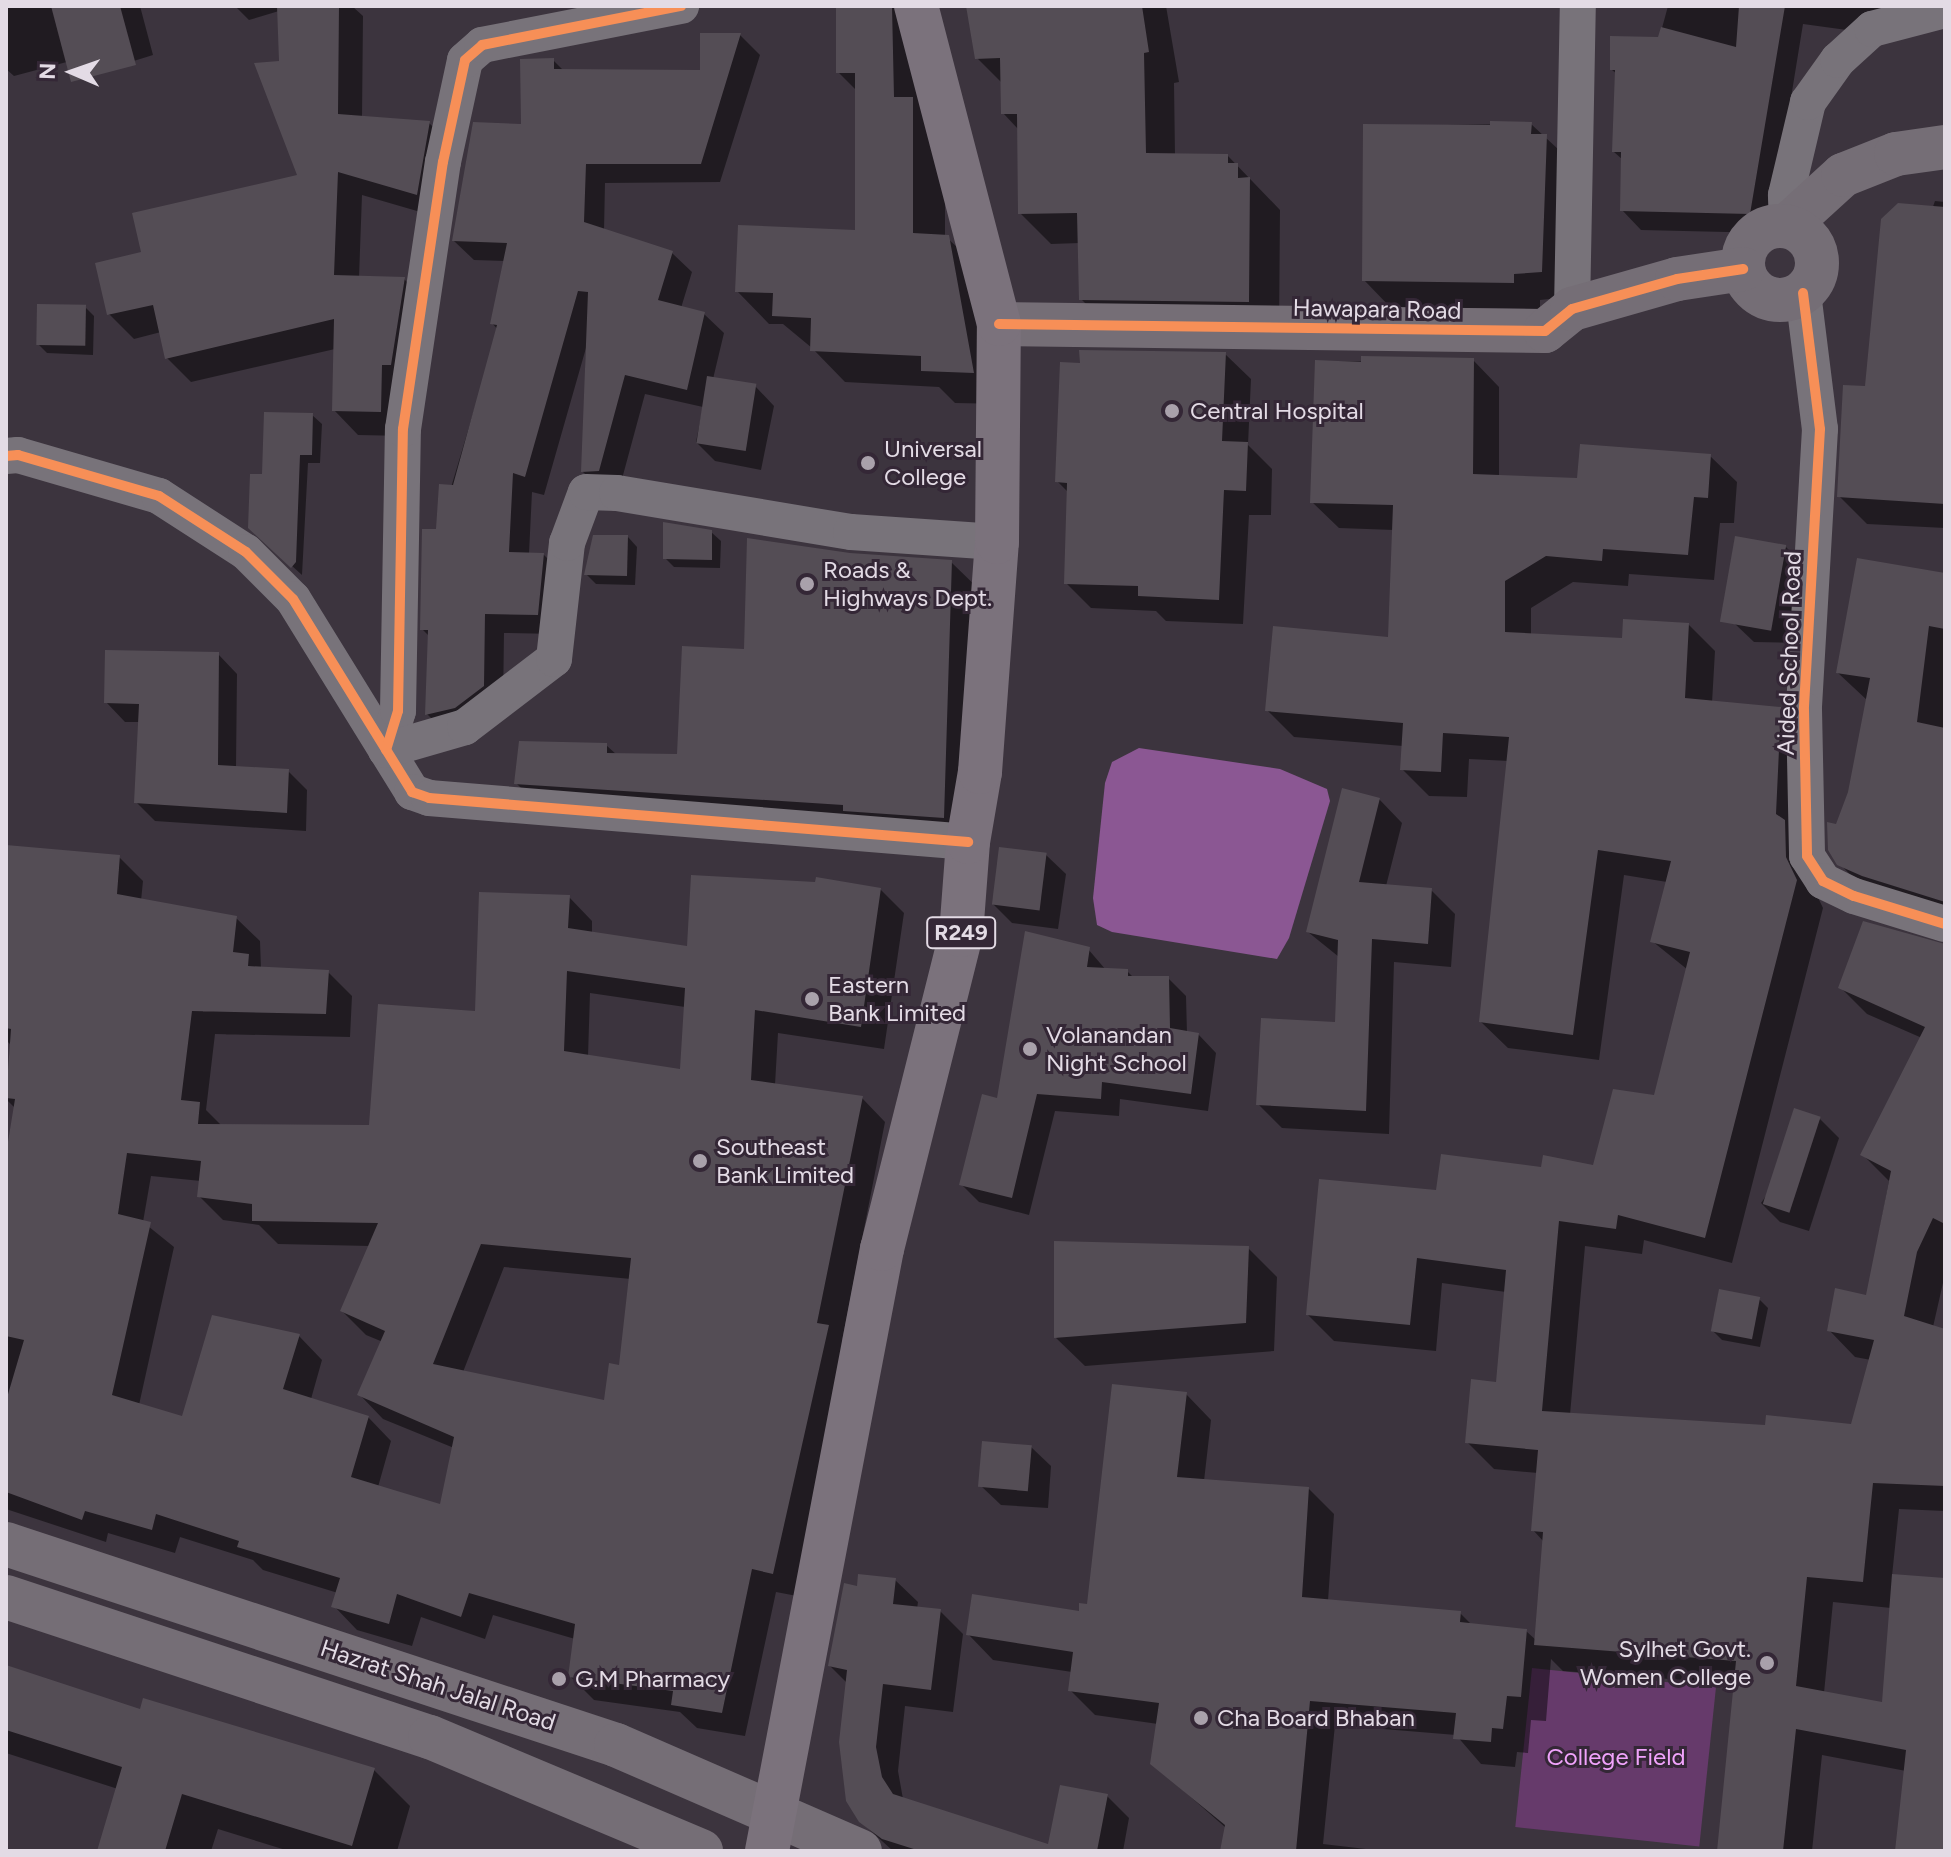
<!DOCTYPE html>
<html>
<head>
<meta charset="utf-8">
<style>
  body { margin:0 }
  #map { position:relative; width:1951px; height:1857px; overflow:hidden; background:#3c343e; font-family:Figtree,sans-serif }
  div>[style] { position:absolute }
  .green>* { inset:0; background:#663a6b; transform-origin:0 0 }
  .water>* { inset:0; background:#8b5793 }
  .shadow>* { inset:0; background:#0007 }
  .building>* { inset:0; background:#544d55; transform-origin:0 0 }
  .street>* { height:36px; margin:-18px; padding:0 18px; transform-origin:18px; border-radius:18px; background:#78737a }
  .secondary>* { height:44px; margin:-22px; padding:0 22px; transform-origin:22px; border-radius:22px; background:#756e76 }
  .secondary>.ring { margin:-22px; padding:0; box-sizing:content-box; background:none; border:44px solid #756e76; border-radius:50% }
  .primary>* { height:44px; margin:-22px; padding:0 22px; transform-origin:22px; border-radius:22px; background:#7b727c }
  .cycleway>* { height:10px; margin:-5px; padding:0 5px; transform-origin:5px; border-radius:5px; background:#f78f57 }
  .dots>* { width:22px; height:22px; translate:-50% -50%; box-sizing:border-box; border:4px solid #342736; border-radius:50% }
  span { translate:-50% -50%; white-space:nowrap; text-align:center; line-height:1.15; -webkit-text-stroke:6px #342736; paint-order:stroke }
  .shield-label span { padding:2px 6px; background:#342736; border:2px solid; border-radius:6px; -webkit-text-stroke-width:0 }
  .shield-label { font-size:22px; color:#e3dbe5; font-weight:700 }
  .street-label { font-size:24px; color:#e3dbe5 }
  .poi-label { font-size:24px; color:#e3dbe5 }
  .left { translate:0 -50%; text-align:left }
  .right { translate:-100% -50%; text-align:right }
  .park-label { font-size:24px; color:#f1a3fc }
  .frame { position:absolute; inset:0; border:8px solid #e3dbe5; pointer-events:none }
  .north { position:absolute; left:32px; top:32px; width:80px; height:80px; -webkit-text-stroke:6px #342736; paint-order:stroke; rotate:272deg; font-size:22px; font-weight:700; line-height:32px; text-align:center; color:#e3dbe5 }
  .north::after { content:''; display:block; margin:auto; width:28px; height:36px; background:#e3dbe5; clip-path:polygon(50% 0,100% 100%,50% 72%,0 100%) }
</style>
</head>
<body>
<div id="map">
  <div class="green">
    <i style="left:1532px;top:1668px;width:185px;height:160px;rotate:6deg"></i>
  </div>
  <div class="water">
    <i style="clip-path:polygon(1139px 748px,1280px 769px,1327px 789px,1330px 801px,1289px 938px,1277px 959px,1112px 932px,1097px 925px,1093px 898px,1105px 783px,1112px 762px)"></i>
  </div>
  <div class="shadow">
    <i style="clip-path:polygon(6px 6px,140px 6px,153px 55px,92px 74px,78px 59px,14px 76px,6px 69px)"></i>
    <i style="clip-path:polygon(235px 6px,352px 6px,363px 16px,362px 118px,429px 123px,454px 147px,441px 218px,362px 195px,359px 278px,404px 279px,428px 303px,405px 436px,358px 435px,334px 410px,335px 349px,191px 382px,167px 358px,161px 332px,134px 339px,109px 314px,143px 254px,300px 176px,281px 63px,279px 11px,249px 20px)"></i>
    <i style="clip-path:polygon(838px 6px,907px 6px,945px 132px,945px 236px,981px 269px,1005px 404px,955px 403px,939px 387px,845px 382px,812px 348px,783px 324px,769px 324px,737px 291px,857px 232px,857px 91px,838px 72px)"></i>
    <i style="clip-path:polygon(968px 6px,1166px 6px,1179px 82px,1174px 83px,1175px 155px,1228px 156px,1280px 210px,1279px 332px,1112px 330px,1081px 299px,1080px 243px,1051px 244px,1020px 213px,1019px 130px,1003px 113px,1002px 83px,977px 58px)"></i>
    <i style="clip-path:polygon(1668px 6px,1945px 6px,1876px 34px,1803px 24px,1769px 233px,1641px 230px,1622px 210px,1623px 160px,1614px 152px,1617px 74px,1612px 70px,1659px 39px)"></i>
    <i style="clip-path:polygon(702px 35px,740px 35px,760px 55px,720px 182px,605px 183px,604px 231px,672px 253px,692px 272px,681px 308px,704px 314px,724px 333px,713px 379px,755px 386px,774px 406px,761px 470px,715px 461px,696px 442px,703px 407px,645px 394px,619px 490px,603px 491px,583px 472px,586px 348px,544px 495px,532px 492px,529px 554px,544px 555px,563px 574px,557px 634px,504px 633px,503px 706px,447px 734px,427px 714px,430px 637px,422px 629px,438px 531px,498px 330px,492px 323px,505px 261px,474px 260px,454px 241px,523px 126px,553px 60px,564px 71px,702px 72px)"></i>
    <i style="clip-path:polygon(1531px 124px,1573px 163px,1568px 297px,1540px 300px,1540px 309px,1390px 307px,1364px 280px,1365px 126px)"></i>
    <i style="clip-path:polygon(1935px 201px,1945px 202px,1945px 528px,1867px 524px,1839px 496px,1867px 388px)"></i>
    <i style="clip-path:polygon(85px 307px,94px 316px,93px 355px,47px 353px,38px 344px)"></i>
    <i style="clip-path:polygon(1225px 354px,1251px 379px,1248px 445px,1272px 469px,1271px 515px,1249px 515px,1243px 624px,1166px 621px,1156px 611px,1091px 608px,1066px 583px,1069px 493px,1057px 481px)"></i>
    <i style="clip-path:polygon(evenodd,1473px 360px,1499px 387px,1499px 477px,1579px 480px,1710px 456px,1737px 482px,1734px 523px,1720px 523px,1714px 580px,1629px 574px,1628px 586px,1573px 582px,1531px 608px,1531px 635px,1624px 640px,1688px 624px,1715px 651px,1712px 703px,1780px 709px,1807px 735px,1812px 885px,1823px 908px,1732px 1263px,1644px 1240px,1642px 1254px,1585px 1246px,1570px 1415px,1767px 1427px,1853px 1426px,1871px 1360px,1855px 1357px,1829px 1330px,1867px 1297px,1889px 1181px,1863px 1155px,1922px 1038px,1867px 1014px,1840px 987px,1945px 959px,1945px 1274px,1933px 1327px,1945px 1331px,1945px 1511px,1899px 1509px,1892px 1576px,1945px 1581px,1945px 1851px,1897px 1851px,1906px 1771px,1822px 1755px,1812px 1851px,1719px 1851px,1736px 1684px,1563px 1671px,1551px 1659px,1546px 1721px,1531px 1720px,1528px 1753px,1517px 1752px,1515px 1767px,1481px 1764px,1456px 1735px,1335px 1725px,1323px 1844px,1383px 1851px,1222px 1851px,1226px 1828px,1152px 1763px,1158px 1724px,1095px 1715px,1070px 1690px,1072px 1672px,993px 1660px,968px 1634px,1080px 1613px,1089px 1606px,1186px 1394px,1211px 1420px,1204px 1481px,1309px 1489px,1334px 1514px,1328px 1601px,1460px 1613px,1472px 1625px,1526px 1631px,1537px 1641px,1544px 1542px,1533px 1530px,1538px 1473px,1494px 1469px,1467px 1442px,1498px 1384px,1506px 1292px,1442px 1283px,1436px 1351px,1334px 1341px,1308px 1315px,1438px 1192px,1543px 1169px,1595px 1167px,1655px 1097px,1688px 970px,1652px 941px,1667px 882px,1624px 875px,1599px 1060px,1508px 1048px,1481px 1022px,1509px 761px,1469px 759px,1467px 797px,1429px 796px,1402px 769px,1403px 746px,1294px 737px,1267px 710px,1389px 639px,1394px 530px,1339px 528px,1312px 502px,1317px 362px,1473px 360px,1833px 1602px,1891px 1608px,1884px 1705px,1824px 1693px,1833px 1602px)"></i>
    <i style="clip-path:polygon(312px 415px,322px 424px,320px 463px,308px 463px,302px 575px,260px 537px,264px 476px)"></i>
    <i style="clip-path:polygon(711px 532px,721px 541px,720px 568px,674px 567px,665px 558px)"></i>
    <i style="clip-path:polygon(628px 537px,637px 547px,635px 585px,596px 584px,587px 575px)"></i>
    <i style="clip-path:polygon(1786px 547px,1805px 567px,1802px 643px,1754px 642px,1734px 623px)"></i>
    <i style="clip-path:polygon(849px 555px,951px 562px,985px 595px,977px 850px,550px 817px,516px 783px,606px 745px,617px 755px,678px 756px,746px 651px)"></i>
    <i style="clip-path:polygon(1945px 575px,1945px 917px,1867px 892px,1839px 863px,1837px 826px,1850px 793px,1868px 701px,1838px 673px)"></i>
    <i style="clip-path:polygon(218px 654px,237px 674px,236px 768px,288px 771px,307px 790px,306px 831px,155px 821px,136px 802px,140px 722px,125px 722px,106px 702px)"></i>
    <i style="clip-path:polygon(1379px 799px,1402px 823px,1386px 886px,1431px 890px,1455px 914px,1451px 967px,1394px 962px,1389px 1134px,1282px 1128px,1259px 1105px,1337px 1024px,1339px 957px,1308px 932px)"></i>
    <i style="clip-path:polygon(evenodd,6px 847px,119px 857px,143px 881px,141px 901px,236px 918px,260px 941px,261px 969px,328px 972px,352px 996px,350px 1037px,215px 1034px,206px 1110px,222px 1126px,371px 1127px,477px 1013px,569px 897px,592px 921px,592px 933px,689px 948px,880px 889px,904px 913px,884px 1049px,778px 1033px,775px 1085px,862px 1098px,885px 1122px,842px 1341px,852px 1351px,797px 1596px,776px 1592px,745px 1736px,697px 1728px,680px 1712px,594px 1700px,570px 1676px,575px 1639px,493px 1615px,485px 1639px,421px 1617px,412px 1646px,357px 1630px,334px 1606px,338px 1593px,263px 1570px,253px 1560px,180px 1537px,175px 1553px,108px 1533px,106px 1542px,6px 1509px,6px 1167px,15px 1108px,6px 1099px,11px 1045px,6px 1040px,6px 847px,590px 993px,685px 1007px,682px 1071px,588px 1057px,590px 993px,6px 847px,151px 1176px,201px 1181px,199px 1196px,223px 1220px,259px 1225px,278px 1244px,370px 1246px,342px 1311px,366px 1335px,383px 1342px,360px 1395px,383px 1419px,454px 1448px,441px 1506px,378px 1487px,391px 1441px,368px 1417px,311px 1399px,322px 1360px,299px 1336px,183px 1419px,139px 1405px,174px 1247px,143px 1222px,151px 1176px,6px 847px,504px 1267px,631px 1279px,621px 1367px,605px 1403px,463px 1372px,504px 1267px)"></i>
    <i style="clip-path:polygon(1046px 855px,1066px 874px,1058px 929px,1012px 923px,993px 904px)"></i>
    <i style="clip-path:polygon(1088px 949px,1106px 970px,1127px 971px,1134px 978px,1168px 978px,1186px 996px,1187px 1033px,1198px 1034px,1216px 1053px,1208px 1111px,1120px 1099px,1119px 1116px,1055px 1111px,1029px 1215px,979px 1202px,961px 1184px,999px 1100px)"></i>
    <i style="clip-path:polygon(1820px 1119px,1839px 1138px,1809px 1231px,1780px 1222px,1761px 1203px)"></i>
    <i style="clip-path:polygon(1248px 1248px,1277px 1277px,1274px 1351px,1085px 1366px,1056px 1338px)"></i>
    <i style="clip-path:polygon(1759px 1299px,1768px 1308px,1760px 1347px,1722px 1340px,1713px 1331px)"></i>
    <i style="clip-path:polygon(1031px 1447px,1051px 1466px,1048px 1508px,1001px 1505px,981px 1486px)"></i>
    <i style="clip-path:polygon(895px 1580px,918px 1602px,917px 1609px,940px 1611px,963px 1634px,953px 1712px,905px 1706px,898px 1771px,903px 1799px,1050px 1847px,1107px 1796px,1129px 1818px,1123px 1851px,893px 1851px,860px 1821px,847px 1683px,830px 1666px,858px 1588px)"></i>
    <i style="clip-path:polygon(6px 1667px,141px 1711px,374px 1770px,410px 1806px,397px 1851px,289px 1851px,218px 1829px,211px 1851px,99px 1851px,118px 1789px,6px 1753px)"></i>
  </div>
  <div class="building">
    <i style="clip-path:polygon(51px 6px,120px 6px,136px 65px,71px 82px)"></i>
    <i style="clip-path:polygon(277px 6px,339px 6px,338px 114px,430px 121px,417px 195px,338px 172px,334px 275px,405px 277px,391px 365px,382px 365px,381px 412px,332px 411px,334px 319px,165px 359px,153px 305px,107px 315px,95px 263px,141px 252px,132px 213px,297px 175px,254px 63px,279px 61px)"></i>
    <i style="clip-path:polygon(836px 6px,892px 6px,894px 97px,913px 97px,913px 233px,949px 235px,974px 373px,921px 371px,921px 356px,810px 351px,811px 318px,772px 316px,773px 293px,735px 292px,738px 225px,855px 230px,855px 73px,836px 73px)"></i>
    <i style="clip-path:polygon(966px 6px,1142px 6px,1149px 52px,1144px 53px,1146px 153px,1228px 154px,1228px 163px,1238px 163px,1238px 178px,1250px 177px,1249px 302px,1079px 300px,1077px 213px,1018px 214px,1017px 114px,1001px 114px,1000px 58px,975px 59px)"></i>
    <i style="clip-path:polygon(1739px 6px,1785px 6px,1750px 214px,1620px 211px,1621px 152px,1612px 152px,1615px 70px,1610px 70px,1610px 36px,1658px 37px,1661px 27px,1736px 47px)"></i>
    <i style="clip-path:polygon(700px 33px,741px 33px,701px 164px,586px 164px,584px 222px,673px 251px,658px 300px,705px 312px,687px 390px,625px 375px,599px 471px,581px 472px,588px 292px,578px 291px,525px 477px,513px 473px,509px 552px,544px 553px,538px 615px,485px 614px,484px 686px,455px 708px,425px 715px,428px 630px,420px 630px,422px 529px,436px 529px,439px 484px,453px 485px,497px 325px,490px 324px,507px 243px,452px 241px,473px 122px,521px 124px,520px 59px,554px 58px,554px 69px,700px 70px)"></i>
    <i style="clip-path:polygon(1490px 121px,1532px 122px,1531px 134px,1547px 134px,1542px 272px,1514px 274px,1514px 283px,1362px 281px,1363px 124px,1490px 125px)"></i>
    <i style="clip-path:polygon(1898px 203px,1945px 207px,1945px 504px,1837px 497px,1843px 385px,1865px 386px,1881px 219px)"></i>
    <i style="left:37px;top:304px;width:49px;height:41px;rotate:1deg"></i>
    <i style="clip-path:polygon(1079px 350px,1226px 352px,1222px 441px,1248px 442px,1246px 491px,1224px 490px,1219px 600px,1138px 596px,1138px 586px,1064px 584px,1067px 483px,1055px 482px,1060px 362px,1080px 363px)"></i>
    <i style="clip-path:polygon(1361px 356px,1474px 358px,1473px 474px,1577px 478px,1580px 444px,1711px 454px,1708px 498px,1694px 497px,1688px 555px,1603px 549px,1602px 561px,1546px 556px,1505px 581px,1505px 632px,1622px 638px,1623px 619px,1689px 623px,1685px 698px,1781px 707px,1776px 814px,1785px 820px,1786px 857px,1797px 880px,1705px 1238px,1618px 1215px,1616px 1229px,1559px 1221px,1542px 1411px,1765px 1425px,1766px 1415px,1851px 1424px,1874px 1340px,1827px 1331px,1835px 1288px,1866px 1295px,1891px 1171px,1860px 1155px,1925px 1027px,1838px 988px,1863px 921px,1945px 944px,1945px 1224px,1933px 1218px,1917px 1252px,1904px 1316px,1945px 1329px,1945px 1486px,1873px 1483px,1863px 1582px,1807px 1577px,1796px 1686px,1882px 1702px,1892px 1574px,1945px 1578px,1945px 1851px,1895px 1851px,1906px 1750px,1796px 1729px,1783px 1851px,1717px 1851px,1736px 1661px,1534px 1645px,1543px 1532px,1531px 1531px,1538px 1450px,1465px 1443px,1471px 1379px,1496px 1382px,1506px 1270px,1417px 1258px,1410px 1325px,1306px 1315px,1319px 1179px,1436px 1190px,1441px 1154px,1541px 1167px,1543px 1155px,1593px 1165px,1613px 1089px,1654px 1095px,1690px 952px,1650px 942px,1671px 861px,1598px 850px,1573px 1035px,1479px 1022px,1509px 737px,1443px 733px,1441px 772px,1400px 770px,1403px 723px,1265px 711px,1273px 626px,1388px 637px,1393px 505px,1310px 503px,1315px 360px,1361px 362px)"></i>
    <i style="left:707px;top:376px;width:50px;height:68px;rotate:9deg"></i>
    <i style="clip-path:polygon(264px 412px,313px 413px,312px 455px,300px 455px,296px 562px,291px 568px,248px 528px,250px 474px,262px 474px)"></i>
    <i style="clip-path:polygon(663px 522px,712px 530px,712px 560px,663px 559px)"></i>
    <i style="clip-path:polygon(593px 535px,628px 535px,627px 576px,584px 575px)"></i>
    <i style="left:1735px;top:536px;width:52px;height:87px;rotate:10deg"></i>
    <i style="clip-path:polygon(747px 538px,850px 553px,952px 560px,944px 818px,843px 811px,843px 805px,514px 784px,519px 741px,607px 743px,607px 753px,677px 754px,682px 646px,744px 649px)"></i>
    <i style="clip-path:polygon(1857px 558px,1945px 573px,1945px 629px,1929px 626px,1917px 722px,1945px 728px,1945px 902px,1862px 876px,1837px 865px,1828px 850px,1827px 822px,1836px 824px,1848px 792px,1870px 678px,1836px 673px)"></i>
    <i style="clip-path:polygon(105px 650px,219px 652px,218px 765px,289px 769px,287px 813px,134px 803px,139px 704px,104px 703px)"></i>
    <i style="clip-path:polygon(1342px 788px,1380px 798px,1359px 882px,1432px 888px,1428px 944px,1372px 939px,1366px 1111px,1256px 1105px,1261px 1018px,1335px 1022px,1338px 940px,1306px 932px)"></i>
    <i style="clip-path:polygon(evenodd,6px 845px,120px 855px,117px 894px,237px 916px,233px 952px,249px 954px,248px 966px,329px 970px,326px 1014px,192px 1011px,181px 1100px,200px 1102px,198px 1124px,369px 1125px,378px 1004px,475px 1011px,479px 892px,570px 895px,568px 928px,687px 946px,691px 875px,815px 882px,816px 877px,881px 888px,861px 1027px,755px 1010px,751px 1080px,863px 1096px,817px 1323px,829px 1325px,773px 1574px,752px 1569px,722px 1713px,671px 1705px,673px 1691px,568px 1677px,575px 1624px,469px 1593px,461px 1617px,397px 1594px,389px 1624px,331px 1607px,340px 1578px,237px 1547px,239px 1541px,156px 1514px,152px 1530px,85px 1511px,82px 1520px,6px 1492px,6px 1401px,24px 1340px,6px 1336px,6px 1154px,15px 1099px,6px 1098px,11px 1029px,6px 1028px,6px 845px,567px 971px,685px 988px,680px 1069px,564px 1051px,567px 971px,6px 845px,127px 1153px,201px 1161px,197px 1197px,252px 1204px,252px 1221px,378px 1223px,340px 1311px,385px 1331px,357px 1395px,454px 1437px,440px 1504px,351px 1477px,369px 1416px,283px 1389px,300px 1334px,212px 1315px,182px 1416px,112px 1395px,151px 1222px,118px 1214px,127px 1153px,6px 845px,481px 1244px,631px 1258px,619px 1365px,609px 1363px,604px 1400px,433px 1364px,481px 1244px)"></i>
    <i style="left:999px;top:847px;width:48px;height:58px;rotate:7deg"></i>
    <i style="clip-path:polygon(1025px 931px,1090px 947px,1087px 967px,1128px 969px,1128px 976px,1169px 976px,1170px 1028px,1199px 1033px,1191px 1094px,1102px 1082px,1101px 1099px,1037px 1094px,1012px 1198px,959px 1185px,982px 1094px,997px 1098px)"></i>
    <i style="left:1794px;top:1108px;width:28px;height:101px;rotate:18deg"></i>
    <i style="clip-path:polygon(1054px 1241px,1249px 1246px,1246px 1323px,1054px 1338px)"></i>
    <i style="left:1719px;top:1289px;width:42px;height:43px;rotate:11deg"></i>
    <i style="clip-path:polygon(1112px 1384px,1187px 1392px,1177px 1477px,1309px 1487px,1302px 1597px,1461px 1611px,1460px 1622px,1527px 1629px,1521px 1697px,1507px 1696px,1503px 1729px,1492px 1728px,1491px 1742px,1453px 1739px,1456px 1713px,1310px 1701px,1296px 1851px,1220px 1851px,1225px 1825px,1150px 1764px,1159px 1703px,1068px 1691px,1073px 1652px,966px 1635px,972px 1594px,1079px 1611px,1079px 1603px,1087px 1604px)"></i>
    <i style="left:982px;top:1441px;width:50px;height:46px;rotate:5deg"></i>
    <i style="clip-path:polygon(858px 1574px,896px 1578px,893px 1604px,941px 1609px,931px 1690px,883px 1684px,876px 1747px,882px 1777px,893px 1794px,1048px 1844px,1060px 1785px,1108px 1794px,1097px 1851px,920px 1851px,882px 1839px,859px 1822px,846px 1801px,839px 1742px,847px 1670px,828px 1666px,844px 1583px,857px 1586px)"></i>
    <i style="clip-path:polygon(6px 1665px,140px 1709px,143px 1698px,375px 1768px,352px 1846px,182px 1794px,165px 1851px,97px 1851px,122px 1767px,6px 1730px)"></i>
  </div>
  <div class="street">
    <i style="left:1787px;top:226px;width:31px;rotate:-92deg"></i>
    <i style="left:1786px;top:195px;width:96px;rotate:-76.7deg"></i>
    <i style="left:1808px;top:102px;width:52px;rotate:-54.5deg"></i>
    <i style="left:1838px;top:60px;width:46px;rotate:-42.4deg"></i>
    <i style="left:1872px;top:29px;width:75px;rotate:-14.6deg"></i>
    <i style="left:1803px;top:293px;width:137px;rotate:82.9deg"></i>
    <i style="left:1820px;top:429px;width:281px;rotate:93.3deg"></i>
    <i style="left:1804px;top:710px;width:146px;rotate:88.8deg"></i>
    <i style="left:1807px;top:856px;width:30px;rotate:57deg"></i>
    <i style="left:1823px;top:881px;width:34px;rotate:26deg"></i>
    <i style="left:1854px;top:896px;width:95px;rotate:17.1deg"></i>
    <i style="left:1572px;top:309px;width:303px;rotate:-88.9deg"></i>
    <i style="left:6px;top:456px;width:12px;rotate:-5deg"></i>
    <i style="left:18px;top:455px;width:147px;rotate:16.2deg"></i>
    <i style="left:159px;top:496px;width:103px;rotate:32.8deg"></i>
    <i style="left:246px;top:552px;width:66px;rotate:45deg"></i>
    <i style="left:293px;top:599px;width:227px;rotate:58.3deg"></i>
    <i style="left:412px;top:792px;width:18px;rotate:19deg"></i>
    <i style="left:429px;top:798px;width:541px;rotate:4.67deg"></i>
    <i style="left:386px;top:750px;width:41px;rotate:-72.9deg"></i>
    <i style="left:398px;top:711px;width:282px;rotate:-89deg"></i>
    <i style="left:403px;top:429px;width:270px;rotate:-81.5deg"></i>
    <i style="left:443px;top:162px;width:104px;rotate:-77.8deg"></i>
    <i style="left:465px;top:60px;width:23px;rotate:-41deg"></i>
    <i style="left:482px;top:45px;width:203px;rotate:-11.1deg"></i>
    <i style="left:386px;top:750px;width:82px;rotate:-16.2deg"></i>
    <i style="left:465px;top:727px;width:112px;rotate:-37.4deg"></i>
    <i style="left:554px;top:659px;width:117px;rotate:-83.6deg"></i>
    <i style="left:567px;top:543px;width:54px;rotate:-69.6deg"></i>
    <i style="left:586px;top:492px;width:31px;rotate:2deg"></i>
    <i style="left:617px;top:493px;width:237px;rotate:9.5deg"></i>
    <i style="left:851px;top:532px;width:146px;rotate:3.9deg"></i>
  </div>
  <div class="secondary">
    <i style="left:1787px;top:226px;width:76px;rotate:-42.3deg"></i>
    <i style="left:1843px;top:175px;width:57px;rotate:-21.6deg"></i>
    <i style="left:1896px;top:154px;width:49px;rotate:-8.1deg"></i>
    <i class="ring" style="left:1743px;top:226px;width:30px;height:30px"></i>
    <i style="left:999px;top:324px;width:546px;rotate:0.73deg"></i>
    <i style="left:1545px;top:331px;width:35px;rotate:-39deg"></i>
    <i style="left:1572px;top:309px;width:109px;rotate:-15.9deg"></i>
    <i style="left:1677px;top:279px;width:67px;rotate:-8.6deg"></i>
    <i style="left:6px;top:1544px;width:642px;rotate:18.24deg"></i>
    <i style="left:616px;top:1745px;width:266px;rotate:23.5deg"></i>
    <i style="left:6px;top:1597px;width:447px;rotate:18.3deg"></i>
    <i style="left:430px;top:1737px;width:294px;rotate:22.8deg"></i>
  </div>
  <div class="primary">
    <i style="left:767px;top:1851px;width:613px;rotate:-79.19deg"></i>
    <i style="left:882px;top:1249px;width:324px;rotate:-75.9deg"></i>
    <i style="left:961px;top:935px;width:93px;rotate:-85.7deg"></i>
    <i style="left:968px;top:842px;width:71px;rotate:-80.3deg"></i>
    <i style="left:980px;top:772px;width:231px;rotate:-85.8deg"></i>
    <i style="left:997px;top:542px;width:218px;rotate:-89.5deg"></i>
    <i style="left:999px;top:324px;width:329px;rotate:-104.6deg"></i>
  </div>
  <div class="cycleway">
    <i style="left:1803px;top:293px;width:137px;rotate:82.9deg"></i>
    <i style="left:1820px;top:429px;width:281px;rotate:93.3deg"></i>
    <i style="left:1804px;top:710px;width:146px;rotate:88.8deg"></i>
    <i style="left:1807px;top:856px;width:30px;rotate:57deg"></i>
    <i style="left:1823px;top:881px;width:34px;rotate:26deg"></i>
    <i style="left:1854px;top:896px;width:95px;rotate:17.1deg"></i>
    <i style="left:999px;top:324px;width:546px;rotate:0.73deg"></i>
    <i style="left:1545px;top:331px;width:35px;rotate:-39deg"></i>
    <i style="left:1572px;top:309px;width:109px;rotate:-15.9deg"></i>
    <i style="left:1677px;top:279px;width:67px;rotate:-8.6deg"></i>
    <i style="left:6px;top:456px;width:12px;rotate:-5deg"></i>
    <i style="left:18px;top:455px;width:147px;rotate:16.2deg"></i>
    <i style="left:159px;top:496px;width:103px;rotate:32.8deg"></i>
    <i style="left:246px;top:552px;width:66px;rotate:45deg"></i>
    <i style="left:293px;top:599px;width:227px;rotate:58.3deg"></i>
    <i style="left:412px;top:792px;width:18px;rotate:19deg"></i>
    <i style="left:429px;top:798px;width:541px;rotate:4.67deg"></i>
    <i style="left:386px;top:750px;width:41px;rotate:-72.9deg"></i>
    <i style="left:398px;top:711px;width:282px;rotate:-89deg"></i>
    <i style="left:403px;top:429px;width:270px;rotate:-81.5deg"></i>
    <i style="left:443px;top:162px;width:104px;rotate:-77.8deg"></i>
    <i style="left:465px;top:60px;width:23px;rotate:-41deg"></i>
    <i style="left:482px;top:45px;width:203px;rotate:-11.1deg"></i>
  </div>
  <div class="dots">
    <i style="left:1172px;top:411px;background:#a9a1ab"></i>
    <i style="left:868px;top:463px;background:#a9a1ab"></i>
    <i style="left:807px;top:584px;background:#a9a1ab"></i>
    <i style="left:812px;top:999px;background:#a9a1ab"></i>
    <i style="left:1030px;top:1049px;background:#a9a1ab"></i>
    <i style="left:700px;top:1161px;background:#a9a1ab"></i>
    <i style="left:1767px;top:1663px;background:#a9a1ab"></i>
    <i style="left:559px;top:1679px;background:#a9a1ab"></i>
    <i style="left:1201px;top:1718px;background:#a9a1ab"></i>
  </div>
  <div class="shield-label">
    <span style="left:961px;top:933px">R249</span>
  </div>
  <div class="street-label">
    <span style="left:1377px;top:309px;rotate:1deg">Hawapara Road</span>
    <span style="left:1789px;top:653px;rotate:-88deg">Aided School Road</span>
    <span style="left:438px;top:1685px;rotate:18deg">Hazrat Shah Jalal Road</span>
  </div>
  <div class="poi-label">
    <span class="left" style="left:1190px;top:411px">Central Hospital</span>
    <span class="left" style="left:884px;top:463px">Universal<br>College</span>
    <span class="left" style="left:823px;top:584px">Roads &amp;<br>Highways Dept.</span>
    <span class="left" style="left:828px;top:999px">Eastern<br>Bank Limited</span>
    <span class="left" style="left:1046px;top:1049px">Volanandan<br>Night School</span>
    <span class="left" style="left:716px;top:1161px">Southeast<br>Bank Limited</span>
    <span class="right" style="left:1751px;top:1663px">Sylhet Govt.<br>Women College</span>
    <span class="left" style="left:575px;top:1679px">G.M Pharmacy</span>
    <span class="left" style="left:1217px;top:1718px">Cha Board Bhaban</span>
  </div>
  <div class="park-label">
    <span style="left:1616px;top:1757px">College Field</span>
  </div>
  <div class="frame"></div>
  <div class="north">N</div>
</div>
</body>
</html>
